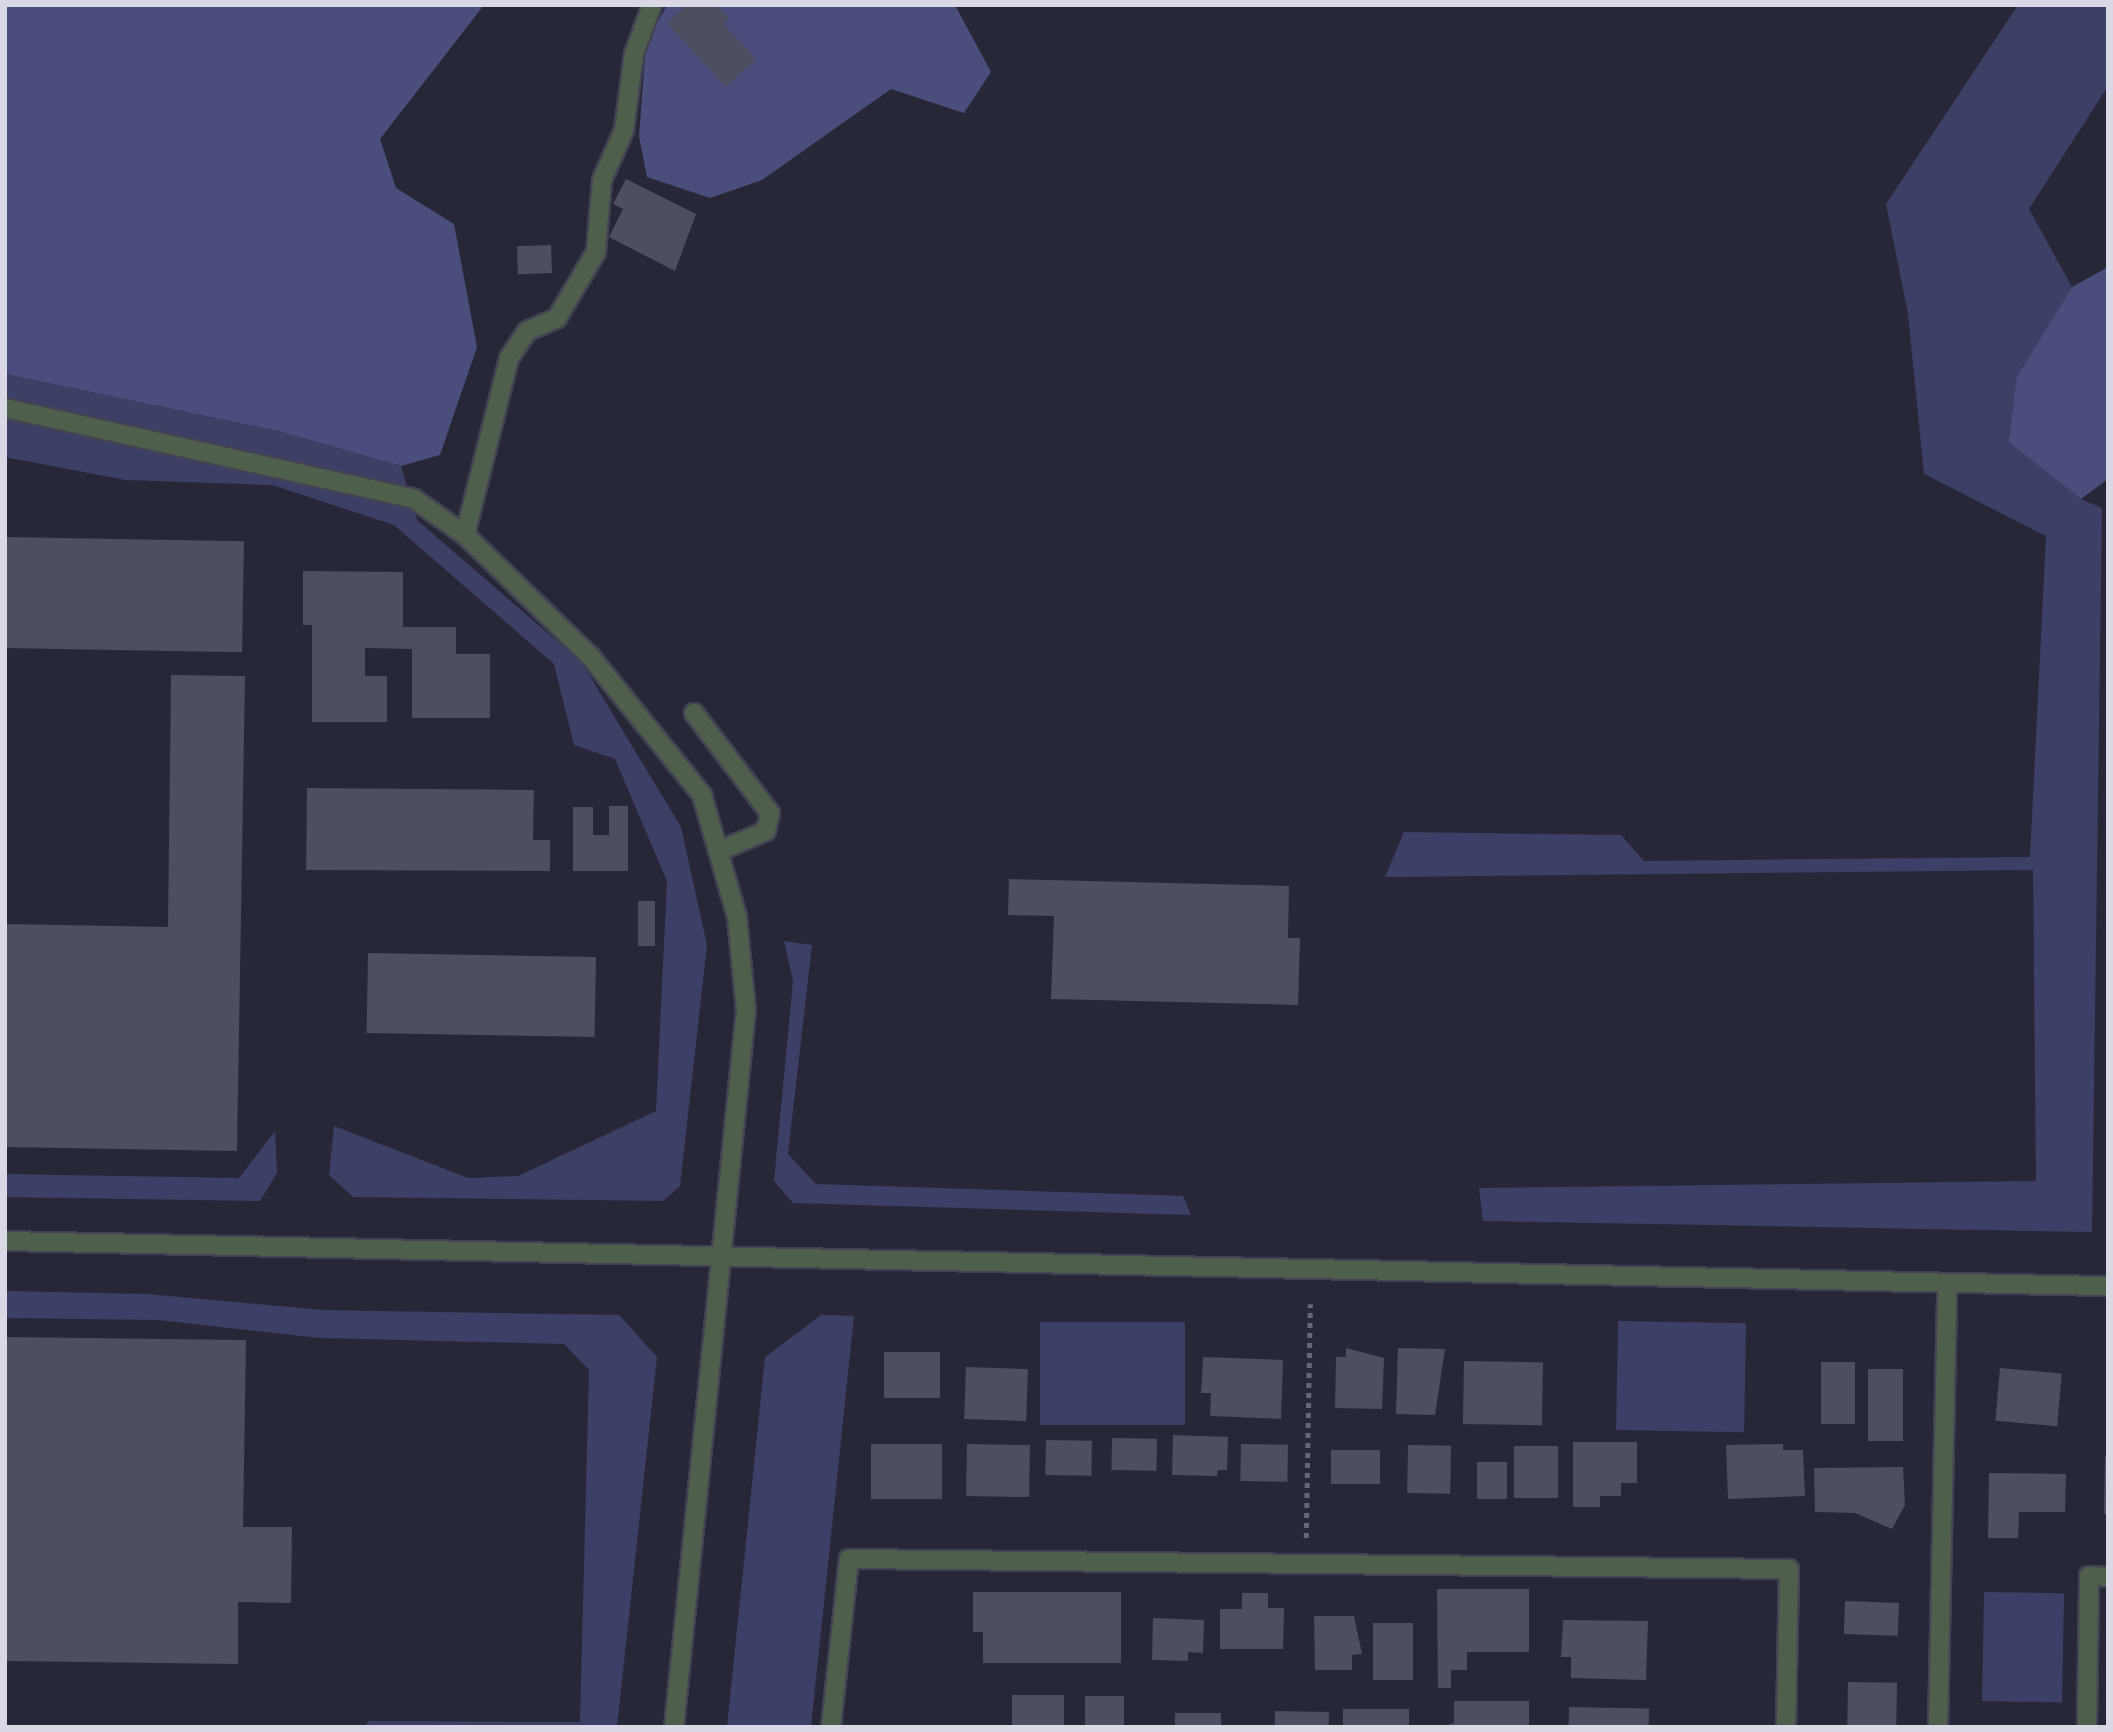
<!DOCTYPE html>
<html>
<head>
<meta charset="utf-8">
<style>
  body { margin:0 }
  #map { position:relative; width:2113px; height:1732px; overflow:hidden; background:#262837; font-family:Poppins,sans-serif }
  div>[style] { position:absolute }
  .green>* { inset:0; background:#3e3f67; transform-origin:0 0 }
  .forest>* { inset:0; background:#4b4d7c }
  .building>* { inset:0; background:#4d4f60; transform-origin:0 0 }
  .path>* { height:4.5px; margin-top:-2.25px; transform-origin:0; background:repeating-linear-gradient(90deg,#666875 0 5px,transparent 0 10px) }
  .roads { filter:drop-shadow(2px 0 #424453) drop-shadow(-2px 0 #424453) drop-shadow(0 2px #424453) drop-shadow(0 -2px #424453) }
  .minor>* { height:18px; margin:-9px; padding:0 9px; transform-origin:9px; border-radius:9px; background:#505f4c }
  span { translate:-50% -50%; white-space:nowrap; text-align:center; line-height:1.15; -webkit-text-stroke:5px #262837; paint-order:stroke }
  .frame { position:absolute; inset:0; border:7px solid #d8d9e4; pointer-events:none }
</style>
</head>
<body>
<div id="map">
  <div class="green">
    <i style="clip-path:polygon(2018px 5px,2108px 5px,2108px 86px,2029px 209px,2072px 287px,2017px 376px,2081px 499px,2102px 508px,2092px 1232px,1483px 1221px,1479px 1188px,2036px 1181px,2033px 870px,1385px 877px,1404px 832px,1621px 835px,1644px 861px,2030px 857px,2046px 536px,1924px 474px,1908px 314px,1886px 204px)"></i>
    <i style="clip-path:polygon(5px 374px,278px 431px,401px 466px,417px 520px,582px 663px,681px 827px,707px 945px,680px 1186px,663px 1201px,353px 1197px,329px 1175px,334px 1126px,468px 1178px,518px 1176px,656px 1111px,667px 881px,615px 759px,574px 745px,554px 664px,394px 525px,272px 485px,125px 480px,5px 457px)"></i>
    <i style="clip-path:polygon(784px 941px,812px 945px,788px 1154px,816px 1184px,1183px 1196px,1191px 1215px,793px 1203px,774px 1181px,793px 981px)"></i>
    <i style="clip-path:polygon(275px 1131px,277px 1173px,260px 1201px,5px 1197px,5px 1174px,239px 1178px)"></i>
    <i style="clip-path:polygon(5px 1291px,147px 1294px,323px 1310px,619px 1315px,657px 1357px,617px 1727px,365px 1727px,368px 1721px,580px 1722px,589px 1370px,564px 1344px,320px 1338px,158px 1320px,5px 1318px)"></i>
    <i style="clip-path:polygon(821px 1315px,854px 1316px,811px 1727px,727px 1727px,765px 1357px)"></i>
    <i style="left:1618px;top:1321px;width:128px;height:109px;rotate:1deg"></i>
    <i style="left:1040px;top:1322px;width:145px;height:103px"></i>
    <i style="left:1984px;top:1592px;width:80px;height:109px;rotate:1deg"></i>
  </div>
  <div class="forest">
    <i style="clip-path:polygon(5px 5px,484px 5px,380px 139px,396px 188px,454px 224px,477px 347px,440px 455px,401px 466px,278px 431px,5px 374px)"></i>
    <i style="clip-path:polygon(667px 5px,955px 5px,991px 72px,964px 113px,891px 89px,762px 180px,710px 198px,647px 177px,639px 136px,646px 43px)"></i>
    <i style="clip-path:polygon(2108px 267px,2108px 479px,2081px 499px,2009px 442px,2017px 376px,2072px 287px)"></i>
  </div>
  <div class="building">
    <i style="clip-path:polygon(687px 5px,717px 5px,729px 18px,723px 24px,756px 59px,726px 87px,667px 23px)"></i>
    <i style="clip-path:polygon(626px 179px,696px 214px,675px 271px,609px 237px,623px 209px,613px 204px)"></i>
    <i style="left:551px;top:245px;width:28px;height:34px;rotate:88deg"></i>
    <i style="left:5px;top:537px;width:239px;height:111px;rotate:1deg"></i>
    <i style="clip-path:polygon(303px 571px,403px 572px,403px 627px,456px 627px,456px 654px,490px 654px,490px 718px,412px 718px,412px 649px,365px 648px,365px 676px,387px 676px,387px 722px,312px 722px,312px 625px,303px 625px)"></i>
    <i style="clip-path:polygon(171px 675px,245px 676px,237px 1151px,5px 1147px,5px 924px,168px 927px)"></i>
    <i style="clip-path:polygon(307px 788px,534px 790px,533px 840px,550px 840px,550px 871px,306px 870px)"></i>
    <i style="clip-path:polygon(609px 806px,628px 806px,628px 871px,573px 871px,573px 807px,593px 807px,593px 835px,609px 835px)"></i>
    <i style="clip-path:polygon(1009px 879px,1289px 886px,1288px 938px,1300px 938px,1298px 1005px,1051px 999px,1054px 916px,1008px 915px)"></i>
    <i style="left:638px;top:901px;width:17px;height:45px"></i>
    <i style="left:368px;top:953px;width:228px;height:80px;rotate:1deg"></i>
    <i style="clip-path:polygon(5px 1337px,246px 1340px,243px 1527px,292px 1527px,291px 1603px,238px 1602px,238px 1664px,5px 1661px)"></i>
    <i style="clip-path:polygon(1346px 1348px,1384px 1358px,1382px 1409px,1335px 1408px,1336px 1357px,1346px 1357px)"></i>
    <i style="clip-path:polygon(1398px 1348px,1445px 1349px,1435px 1415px,1396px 1414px)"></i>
    <i style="left:884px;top:1352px;width:56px;height:46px"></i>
    <i style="clip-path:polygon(1203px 1357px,1283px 1360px,1281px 1419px,1210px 1416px,1211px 1393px,1201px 1393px)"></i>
    <i style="left:1464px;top:1361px;width:79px;height:63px;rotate:1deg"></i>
    <i style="left:1821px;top:1362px;width:34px;height:62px"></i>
    <i style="left:966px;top:1367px;width:62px;height:52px;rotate:2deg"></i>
    <i style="left:2000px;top:1368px;width:62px;height:53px;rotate:5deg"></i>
    <i style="left:1868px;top:1369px;width:35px;height:72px"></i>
    <i style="clip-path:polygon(1173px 1435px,1228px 1437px,1227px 1470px,1218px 1470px,1217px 1476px,1172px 1475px)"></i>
    <i style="left:1112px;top:1438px;width:45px;height:32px;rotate:1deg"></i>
    <i style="left:1046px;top:1440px;width:46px;height:35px;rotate:1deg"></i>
    <i style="clip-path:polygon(1573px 1442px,1637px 1442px,1637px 1483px,1621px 1483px,1621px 1496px,1600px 1496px,1600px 1507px,1573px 1507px)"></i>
    <i style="left:871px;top:1444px;width:71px;height:55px"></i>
    <i style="left:967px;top:1444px;width:63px;height:52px;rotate:1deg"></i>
    <i style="left:1241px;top:1444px;width:47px;height:37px;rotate:1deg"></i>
    <i style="clip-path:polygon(1783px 1444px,1783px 1450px,1803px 1450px,1805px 1496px,1728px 1499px,1726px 1445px)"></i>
    <i style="left:1408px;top:1445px;width:43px;height:48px;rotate:1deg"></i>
    <i style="left:1514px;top:1446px;width:44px;height:52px"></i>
    <i style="left:1380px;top:1450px;width:34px;height:49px;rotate:90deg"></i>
    <i style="clip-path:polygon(2105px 1456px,2108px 1456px,2108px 1514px,2104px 1514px)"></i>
    <i style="left:1477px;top:1462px;width:30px;height:37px"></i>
    <i style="clip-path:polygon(1903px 1467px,1905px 1505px,1892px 1529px,1855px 1513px,1815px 1512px,1814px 1468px)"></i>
    <i style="clip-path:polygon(1989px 1473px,2066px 1474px,2065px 1512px,2019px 1512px,2018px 1538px,1988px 1538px)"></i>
    <i style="clip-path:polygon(1437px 1589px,1529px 1589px,1529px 1652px,1467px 1652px,1467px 1670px,1451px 1670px,1451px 1688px,1438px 1688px)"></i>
    <i style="clip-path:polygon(973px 1592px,1121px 1592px,1121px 1663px,983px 1663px,983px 1632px,973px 1632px)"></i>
    <i style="clip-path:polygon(1242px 1593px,1268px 1593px,1268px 1608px,1284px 1608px,1283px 1649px,1220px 1649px,1220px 1609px,1242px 1609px)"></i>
    <i style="left:1845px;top:1601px;width:54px;height:33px;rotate:2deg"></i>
    <i style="clip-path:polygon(1314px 1616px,1354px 1616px,1362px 1654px,1352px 1655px,1352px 1670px,1315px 1670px)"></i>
    <i style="clip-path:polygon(1153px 1618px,1204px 1620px,1203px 1653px,1188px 1652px,1188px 1661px,1152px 1660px)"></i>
    <i style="clip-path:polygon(1563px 1620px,1648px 1621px,1646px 1680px,1571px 1678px,1571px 1657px,1561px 1657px)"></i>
    <i style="left:1373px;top:1623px;width:40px;height:57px"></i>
    <i style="left:1848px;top:1682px;width:49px;height:43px;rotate:1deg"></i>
    <i style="left:1012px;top:1695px;width:52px;height:32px"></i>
    <i style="left:1085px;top:1696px;width:39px;height:31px"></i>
    <i style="clip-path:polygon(1454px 1701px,1529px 1701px,1529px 1727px,1440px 1727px,1454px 1723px)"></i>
    <i style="left:1569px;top:1707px;width:80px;height:20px;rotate:1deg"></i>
    <i style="left:1343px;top:1709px;width:66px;height:18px"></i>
    <i style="left:1275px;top:1711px;width:54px;height:16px;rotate:1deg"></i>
    <i style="left:1175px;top:1713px;width:46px;height:14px"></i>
  </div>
  <div class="path">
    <i style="left:1306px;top:1538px;width:234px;rotate:-89deg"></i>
  </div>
  <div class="roads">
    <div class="minor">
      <i style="left:5px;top:408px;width:419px;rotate:12.5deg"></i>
      <i style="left:414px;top:499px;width:62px;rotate:35.2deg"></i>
      <i style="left:465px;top:535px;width:174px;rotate:44.1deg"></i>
      <i style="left:590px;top:656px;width:179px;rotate:51.1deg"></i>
      <i style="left:702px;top:795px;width:127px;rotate:74deg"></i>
      <i style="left:737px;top:917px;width:93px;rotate:84.5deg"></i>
      <i style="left:746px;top:1010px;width:721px;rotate:95.73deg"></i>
      <i style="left:465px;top:535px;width:182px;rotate:-76deg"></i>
      <i style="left:509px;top:358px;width:32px;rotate:-56deg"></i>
      <i style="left:527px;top:331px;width:33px;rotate:-23deg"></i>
      <i style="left:557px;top:318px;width:77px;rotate:-59.4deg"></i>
      <i style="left:596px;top:252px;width:72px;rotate:-85.2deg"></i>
      <i style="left:602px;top:180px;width:55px;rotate:-66.3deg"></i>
      <i style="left:624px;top:130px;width:77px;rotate:-82.5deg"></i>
      <i style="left:634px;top:54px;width:52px;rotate:-69.8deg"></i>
      <i style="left:694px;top:713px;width:126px;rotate:52.8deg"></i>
      <i style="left:770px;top:813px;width:18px;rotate:103deg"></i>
      <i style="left:766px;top:831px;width:51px;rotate:156.9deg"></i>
      <i style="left:5px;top:1241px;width:2103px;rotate:1.23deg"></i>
      <i style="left:831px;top:1727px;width:169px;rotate:-83.9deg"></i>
      <i style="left:849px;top:1559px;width:940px;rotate:0.61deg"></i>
      <i style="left:1789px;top:1569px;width:158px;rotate:91.1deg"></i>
      <i style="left:1938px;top:1727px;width:443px;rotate:-88.8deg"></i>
      <i style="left:2087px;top:1727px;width:151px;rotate:-89.2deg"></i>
      <i style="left:2089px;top:1576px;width:19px;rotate:3deg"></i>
    </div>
  </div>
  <div class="frame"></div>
</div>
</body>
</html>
